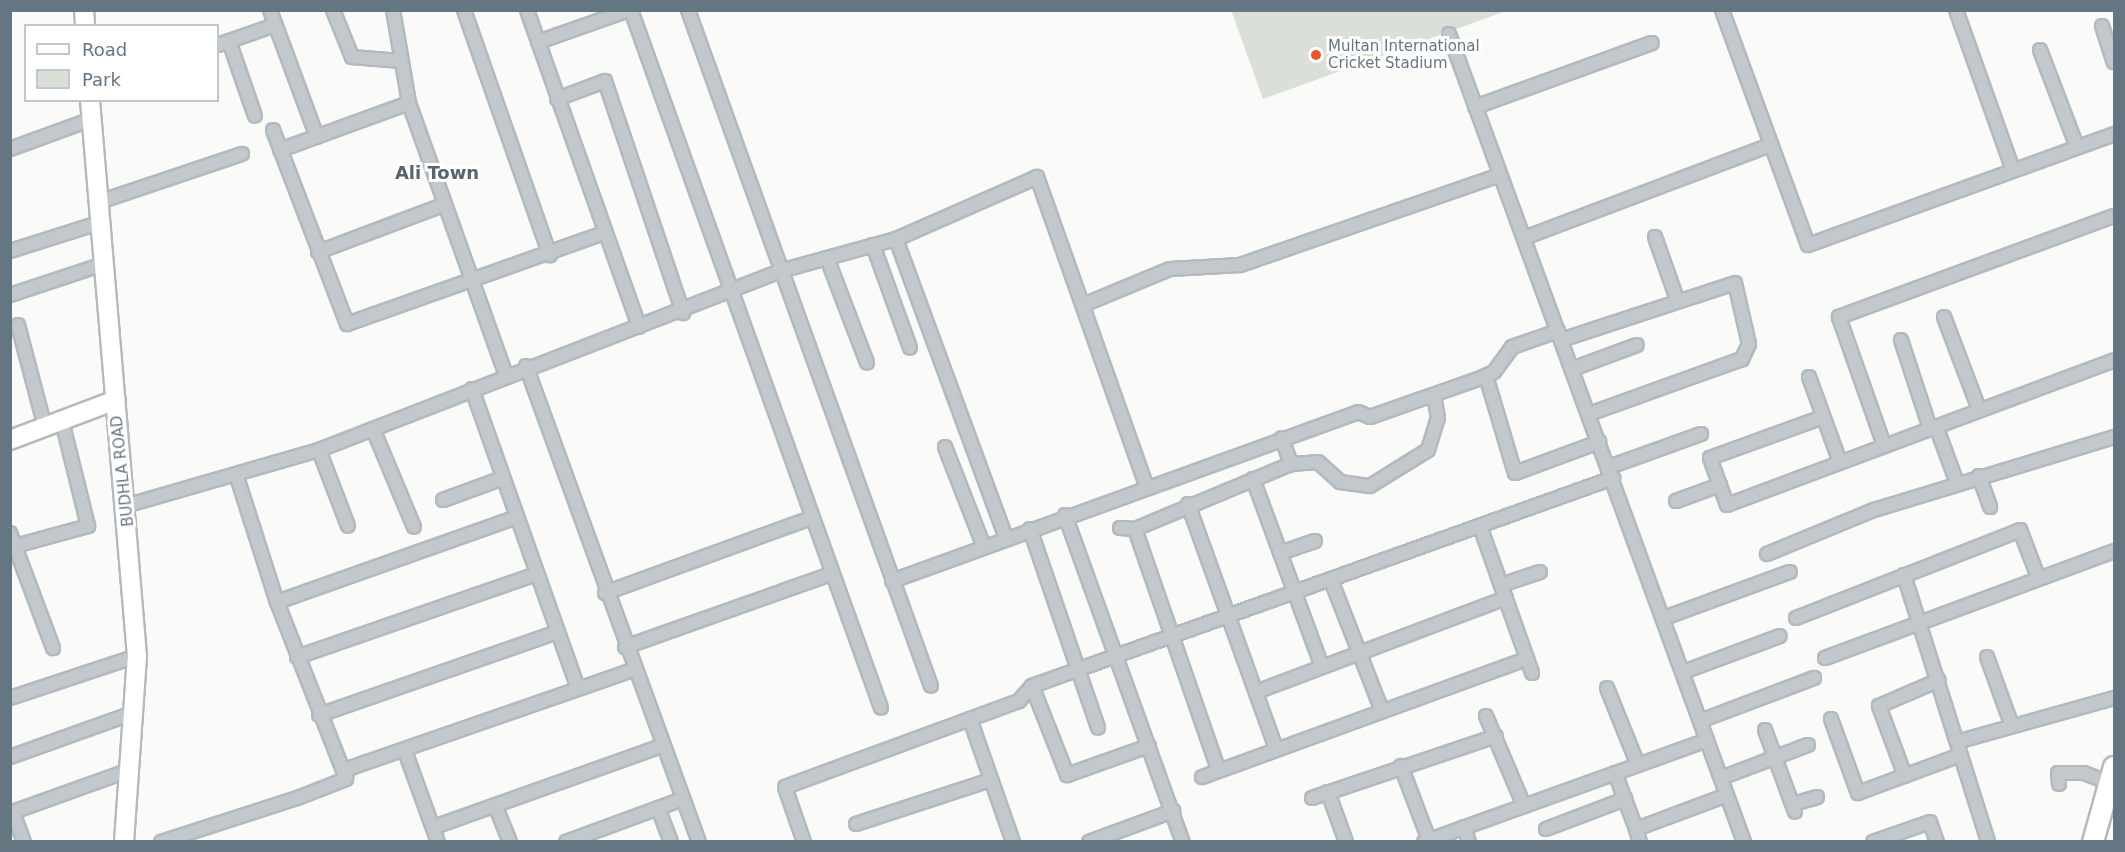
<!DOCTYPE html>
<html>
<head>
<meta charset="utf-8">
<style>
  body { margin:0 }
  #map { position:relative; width:2125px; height:852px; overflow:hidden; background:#fafaf8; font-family:"DejaVu Sans",sans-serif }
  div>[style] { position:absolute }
  .green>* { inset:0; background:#dadfd7 }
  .roads { filter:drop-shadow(2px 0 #b3babf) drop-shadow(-2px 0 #b3babf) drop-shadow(0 2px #b3babf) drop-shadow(0 -2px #b3babf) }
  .street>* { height:12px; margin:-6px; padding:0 6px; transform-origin:6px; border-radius:6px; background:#c3c8cc }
  .secondary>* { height:18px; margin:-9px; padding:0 9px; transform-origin:9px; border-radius:9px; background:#fff }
  .primary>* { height:20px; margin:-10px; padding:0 10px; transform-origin:10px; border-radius:10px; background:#fff }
  .dots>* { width:16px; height:16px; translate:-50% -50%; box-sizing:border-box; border:3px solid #fff; border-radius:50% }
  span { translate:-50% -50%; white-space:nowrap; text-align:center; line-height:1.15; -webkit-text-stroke:6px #fff; paint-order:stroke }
  .poi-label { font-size:15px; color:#657683 }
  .left { translate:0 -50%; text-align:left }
  .street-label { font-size:15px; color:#657683 }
  .quarter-label { font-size:18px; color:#57646e; font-weight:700 }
  .frame { position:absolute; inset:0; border:12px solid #657683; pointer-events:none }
  .legend { position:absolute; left:24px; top:24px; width:195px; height:78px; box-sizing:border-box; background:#fff; border:2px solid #c1c8cd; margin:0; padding:8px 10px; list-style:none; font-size:18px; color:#657683 }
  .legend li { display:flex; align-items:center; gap:12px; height:30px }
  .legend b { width:30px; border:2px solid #c1c8cd }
</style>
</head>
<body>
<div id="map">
  <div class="green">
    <i style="clip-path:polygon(1231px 10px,1506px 11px,1263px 99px)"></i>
  </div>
  <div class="roads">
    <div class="street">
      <i style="left:270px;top:10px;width:135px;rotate:69.7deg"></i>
      <i style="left:333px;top:10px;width:51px;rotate:68deg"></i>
      <i style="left:352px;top:57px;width:49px;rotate:4.7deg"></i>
      <i style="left:393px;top:10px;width:94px;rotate:80.2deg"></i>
      <i style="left:409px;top:103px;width:289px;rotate:70.4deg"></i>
      <i style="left:464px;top:10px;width:260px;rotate:70.7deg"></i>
      <i style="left:527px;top:10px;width:336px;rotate:70.5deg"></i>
      <i style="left:631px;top:10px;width:741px;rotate:70.29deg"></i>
      <i style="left:688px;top:10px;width:718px;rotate:70.23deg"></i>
      <i style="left:1722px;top:10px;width:250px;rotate:69.9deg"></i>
      <i style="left:1808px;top:245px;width:326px;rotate:-19.9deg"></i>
      <i style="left:1956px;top:10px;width:170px;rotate:70.4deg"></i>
      <i style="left:2102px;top:26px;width:38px;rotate:72deg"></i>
      <i style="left:1449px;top:34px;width:860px;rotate:69.94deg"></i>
      <i style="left:229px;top:41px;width:79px;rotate:70.9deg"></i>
      <i style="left:538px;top:42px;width:96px;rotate:-19.4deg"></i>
      <i style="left:218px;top:45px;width:60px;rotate:-19.3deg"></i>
      <i style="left:2040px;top:50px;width:104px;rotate:69.1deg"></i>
      <i style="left:557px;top:99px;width:51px;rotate:-20.6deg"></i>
      <i style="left:605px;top:81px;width:245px;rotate:71.4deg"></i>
      <i style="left:1475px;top:107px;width:188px;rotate:-19.9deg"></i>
      <i style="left:273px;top:130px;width:208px;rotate:69.1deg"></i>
      <i style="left:347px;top:324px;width:273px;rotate:-19.5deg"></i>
      <i style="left:10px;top:149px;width:87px;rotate:-20.1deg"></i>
      <i style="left:280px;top:150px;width:137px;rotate:-20deg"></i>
      <i style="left:99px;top:202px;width:151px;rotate:-18.6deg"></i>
      <i style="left:1655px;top:237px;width:66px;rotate:70.5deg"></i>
      <i style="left:1524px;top:238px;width:263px;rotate:-20.7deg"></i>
      <i style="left:896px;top:239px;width:319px;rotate:69.8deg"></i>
      <i style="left:873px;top:245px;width:109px;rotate:70.2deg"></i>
      <i style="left:10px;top:251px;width:93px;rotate:-17.5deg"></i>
      <i style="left:318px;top:252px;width:134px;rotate:-20.6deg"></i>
      <i style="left:827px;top:258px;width:112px;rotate:69.1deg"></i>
      <i style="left:10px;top:295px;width:99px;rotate:-18.3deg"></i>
      <i style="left:1083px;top:305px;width:94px;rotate:-22.5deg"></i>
      <i style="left:1170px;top:269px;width:70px;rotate:-3.3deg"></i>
      <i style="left:1240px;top:265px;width:275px;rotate:-19.1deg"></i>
      <i style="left:1944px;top:317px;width:98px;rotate:69.2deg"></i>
      <i style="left:18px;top:325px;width:106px;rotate:75.2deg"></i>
      <i style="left:1561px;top:340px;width:183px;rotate:-18.1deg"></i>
      <i style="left:1735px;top:283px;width:63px;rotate:77.1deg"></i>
      <i style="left:1749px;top:344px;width:17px;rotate:115deg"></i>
      <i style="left:1742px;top:359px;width:163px;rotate:160.2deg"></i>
      <i style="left:1901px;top:340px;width:93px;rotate:71.8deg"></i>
      <i style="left:526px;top:366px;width:506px;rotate:70.03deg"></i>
      <i style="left:1572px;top:369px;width:69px;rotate:-20.3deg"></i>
      <i style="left:1486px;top:376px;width:101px;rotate:73.4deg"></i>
      <i style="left:1515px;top:473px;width:90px;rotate:-20.3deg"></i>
      <i style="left:1809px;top:377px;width:90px;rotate:70deg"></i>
      <i style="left:472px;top:389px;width:318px;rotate:70.5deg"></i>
      <i style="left:1823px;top:417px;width:120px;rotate:160.1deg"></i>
      <i style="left:1710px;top:458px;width:50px;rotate:70.1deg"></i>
      <i style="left:1727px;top:505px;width:413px;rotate:-20.5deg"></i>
      <i style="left:1936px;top:426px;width:61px;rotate:69.8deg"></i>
      <i style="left:373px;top:429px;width:106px;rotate:67.3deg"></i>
      <i style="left:1282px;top:438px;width:28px;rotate:71deg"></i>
      <i style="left:1884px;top:445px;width:136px;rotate:-109.4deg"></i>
      <i style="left:1839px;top:317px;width:293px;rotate:-20.2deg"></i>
      <i style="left:945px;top:447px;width:107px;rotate:68.7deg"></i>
      <i style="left:319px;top:450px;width:81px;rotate:69.1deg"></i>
      <i style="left:1609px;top:467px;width:98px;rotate:-19.7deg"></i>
      <i style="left:1979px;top:476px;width:33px;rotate:70deg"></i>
      <i style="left:237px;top:477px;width:131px;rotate:72.3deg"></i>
      <i style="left:277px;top:602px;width:189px;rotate:68.6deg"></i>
      <i style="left:1253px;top:479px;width:200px;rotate:69.8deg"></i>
      <i style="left:443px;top:500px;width:64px;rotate:-20.1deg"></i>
      <i style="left:1676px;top:501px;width:47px;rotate:-20deg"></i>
      <i style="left:1188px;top:504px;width:259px;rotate:70.2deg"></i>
      <i style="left:128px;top:505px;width:199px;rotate:-16.1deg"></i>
      <i style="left:319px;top:450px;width:495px;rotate:-21.2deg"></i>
      <i style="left:780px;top:271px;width:120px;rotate:-15.4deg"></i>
      <i style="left:896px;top:239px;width:154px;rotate:-23.7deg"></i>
      <i style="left:1037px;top:177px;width:327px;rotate:70.5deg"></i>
      <i style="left:1065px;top:515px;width:348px;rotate:70.2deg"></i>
      <i style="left:1480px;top:526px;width:156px;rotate:70.5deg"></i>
      <i style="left:1120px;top:528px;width:15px;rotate:4deg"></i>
      <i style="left:1135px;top:529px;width:169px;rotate:-22.6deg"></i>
      <i style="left:1291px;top:464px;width:27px;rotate:-4deg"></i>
      <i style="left:1318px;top:462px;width:30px;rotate:42deg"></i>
      <i style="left:1340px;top:482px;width:30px;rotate:8deg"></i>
      <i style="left:1370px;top:486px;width:68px;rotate:-31.8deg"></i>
      <i style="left:1428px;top:450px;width:34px;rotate:-73deg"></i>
      <i style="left:1438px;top:418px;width:23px;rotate:-100deg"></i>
      <i style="left:1030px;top:529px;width:210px;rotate:71.1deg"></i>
      <i style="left:1135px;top:529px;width:254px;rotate:70.9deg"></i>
      <i style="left:10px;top:533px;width:123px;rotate:69.5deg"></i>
      <i style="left:15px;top:546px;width:76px;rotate:-15.3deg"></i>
      <i style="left:88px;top:526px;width:108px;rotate:-103.9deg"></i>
      <i style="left:1280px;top:553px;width:37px;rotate:-19deg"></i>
      <i style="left:1767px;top:554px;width:116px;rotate:-22.4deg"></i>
      <i style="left:1874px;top:510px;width:251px;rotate:-16.9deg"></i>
      <i style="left:1904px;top:575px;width:280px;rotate:72.5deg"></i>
      <i style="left:1331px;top:580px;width:141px;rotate:68.7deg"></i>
      <i style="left:892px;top:581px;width:496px;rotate:-19.9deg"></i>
      <i style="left:1358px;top:412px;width:13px;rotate:23deg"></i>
      <i style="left:1370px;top:417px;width:118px;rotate:-19.4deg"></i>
      <i style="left:1481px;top:378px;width:14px;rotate:-25deg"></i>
      <i style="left:1494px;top:372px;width:31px;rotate:-54deg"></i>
      <i style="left:1512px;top:347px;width:49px;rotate:-19.2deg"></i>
      <i style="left:1501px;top:585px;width:41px;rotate:-18.4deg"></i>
      <i style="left:605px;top:593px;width:219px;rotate:-20deg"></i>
      <i style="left:277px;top:602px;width:255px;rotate:-19.5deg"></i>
      <i style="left:1664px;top:618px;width:134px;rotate:-20.1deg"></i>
      <i style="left:1796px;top:618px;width:241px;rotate:-21.4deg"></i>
      <i style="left:2020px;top:530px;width:50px;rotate:69deg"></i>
      <i style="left:625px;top:647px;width:219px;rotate:-19.5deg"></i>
      <i style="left:297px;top:657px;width:254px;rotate:-19.1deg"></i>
      <i style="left:1987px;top:657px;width:73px;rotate:70.1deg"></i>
      <i style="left:1825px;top:658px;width:308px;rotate:-20.3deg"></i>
      <i style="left:1683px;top:672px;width:103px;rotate:-20.4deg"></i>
      <i style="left:1032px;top:686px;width:96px;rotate:68.5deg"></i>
      <i style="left:1067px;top:775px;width:87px;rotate:-19.5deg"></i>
      <i style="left:1607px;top:688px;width:83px;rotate:68.1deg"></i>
      <i style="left:1256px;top:692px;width:267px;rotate:-20.6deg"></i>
      <i style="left:10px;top:698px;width:134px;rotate:-18.3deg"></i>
      <i style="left:319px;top:715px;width:253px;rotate:-19.2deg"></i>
      <i style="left:1486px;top:716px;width:98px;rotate:67.1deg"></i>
      <i style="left:970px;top:719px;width:130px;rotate:70.7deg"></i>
      <i style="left:1831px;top:719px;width:79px;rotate:70deg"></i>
      <i style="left:1858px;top:793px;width:109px;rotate:-20.4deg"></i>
      <i style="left:1700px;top:721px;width:122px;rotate:-20.7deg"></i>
      <i style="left:1765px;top:730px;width:87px;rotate:69.9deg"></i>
      <i style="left:1960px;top:741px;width:160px;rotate:-15.6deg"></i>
      <i style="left:405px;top:751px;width:97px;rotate:70.1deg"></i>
      <i style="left:10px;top:757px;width:131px;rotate:-19.7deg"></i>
      <i style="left:1401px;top:766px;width:79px;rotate:69.3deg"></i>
      <i style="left:1615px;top:773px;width:60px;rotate:69.4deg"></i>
      <i style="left:1636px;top:829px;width:97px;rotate:-20.5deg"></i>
      <i style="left:1905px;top:776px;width:75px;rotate:-110.4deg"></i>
      <i style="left:1879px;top:706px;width:65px;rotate:-23.4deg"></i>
      <i style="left:1202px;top:777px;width:346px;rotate:-20deg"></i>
      <i style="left:1721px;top:778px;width:93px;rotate:-20.8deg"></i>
      <i style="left:2059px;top:784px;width:11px;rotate:-95deg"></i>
      <i style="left:2058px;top:773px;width:26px"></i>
      <i style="left:2084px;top:773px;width:28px;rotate:21deg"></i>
      <i style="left:1328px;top:792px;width:53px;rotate:70.2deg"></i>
      <i style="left:1312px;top:798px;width:194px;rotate:-18.6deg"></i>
      <i style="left:1793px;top:804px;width:25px;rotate:-16deg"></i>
      <i style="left:495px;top:805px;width:40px;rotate:68deg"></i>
      <i style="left:658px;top:808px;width:36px;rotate:69deg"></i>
      <i style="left:13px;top:812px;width:32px;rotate:70deg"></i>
      <i style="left:10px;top:813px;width:127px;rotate:-19.7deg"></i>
      <i style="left:856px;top:824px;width:142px;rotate:-18.1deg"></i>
      <i style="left:434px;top:827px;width:242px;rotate:-19.6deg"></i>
      <i style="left:1464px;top:827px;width:16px;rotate:72deg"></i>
      <i style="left:1546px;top:829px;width:85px;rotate:-20.8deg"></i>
      <i style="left:1636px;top:829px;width:14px;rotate:73deg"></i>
      <i style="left:161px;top:842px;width:146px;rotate:-17.9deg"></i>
      <i style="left:300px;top:797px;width:49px;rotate:-21.4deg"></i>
      <i style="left:346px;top:779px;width:10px;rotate:-84deg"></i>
      <i style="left:347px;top:769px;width:303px;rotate:-19.1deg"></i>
      <i style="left:566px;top:842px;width:125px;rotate:-20.2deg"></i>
      <i style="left:804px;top:842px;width:58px;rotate:-109.1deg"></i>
      <i style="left:785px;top:787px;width:249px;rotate:-20.2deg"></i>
      <i style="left:1019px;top:701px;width:20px;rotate:-49deg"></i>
      <i style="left:1032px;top:686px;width:41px;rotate:-19.7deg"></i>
      <i style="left:1071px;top:672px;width:576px;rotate:-19.69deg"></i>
      <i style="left:1089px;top:842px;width:90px;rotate:-20.3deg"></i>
      <i style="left:1424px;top:842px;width:301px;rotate:-19.8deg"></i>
      <i style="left:1873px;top:842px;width:60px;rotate:-19.3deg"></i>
      <i style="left:1930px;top:822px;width:21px;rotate:71deg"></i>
    </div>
    <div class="secondary">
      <i style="left:84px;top:10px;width:16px;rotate:86deg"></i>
      <i style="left:90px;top:100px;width:558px;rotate:85.17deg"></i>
      <i style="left:137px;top:656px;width:186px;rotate:94deg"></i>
      <i style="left:10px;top:440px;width:113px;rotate:-20.7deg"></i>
    </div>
    <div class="primary">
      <i style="left:2093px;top:842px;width:78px;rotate:-74.4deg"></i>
    </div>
  </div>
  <div class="dots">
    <i style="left:1316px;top:55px;background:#e4572e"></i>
  </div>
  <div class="poi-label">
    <span class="left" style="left:1328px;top:55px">Multan International<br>Cricket Stadium</span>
  </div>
  <div class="street-label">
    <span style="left:123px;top:471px;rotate:-96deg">BUDHLA ROAD</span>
  </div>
  <div class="quarter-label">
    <span style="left:437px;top:173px">Ali Town</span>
  </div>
  <div class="frame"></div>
  <ul class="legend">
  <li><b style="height:8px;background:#fff"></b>Road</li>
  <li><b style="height:16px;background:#dadfd7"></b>Park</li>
  </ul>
</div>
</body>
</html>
